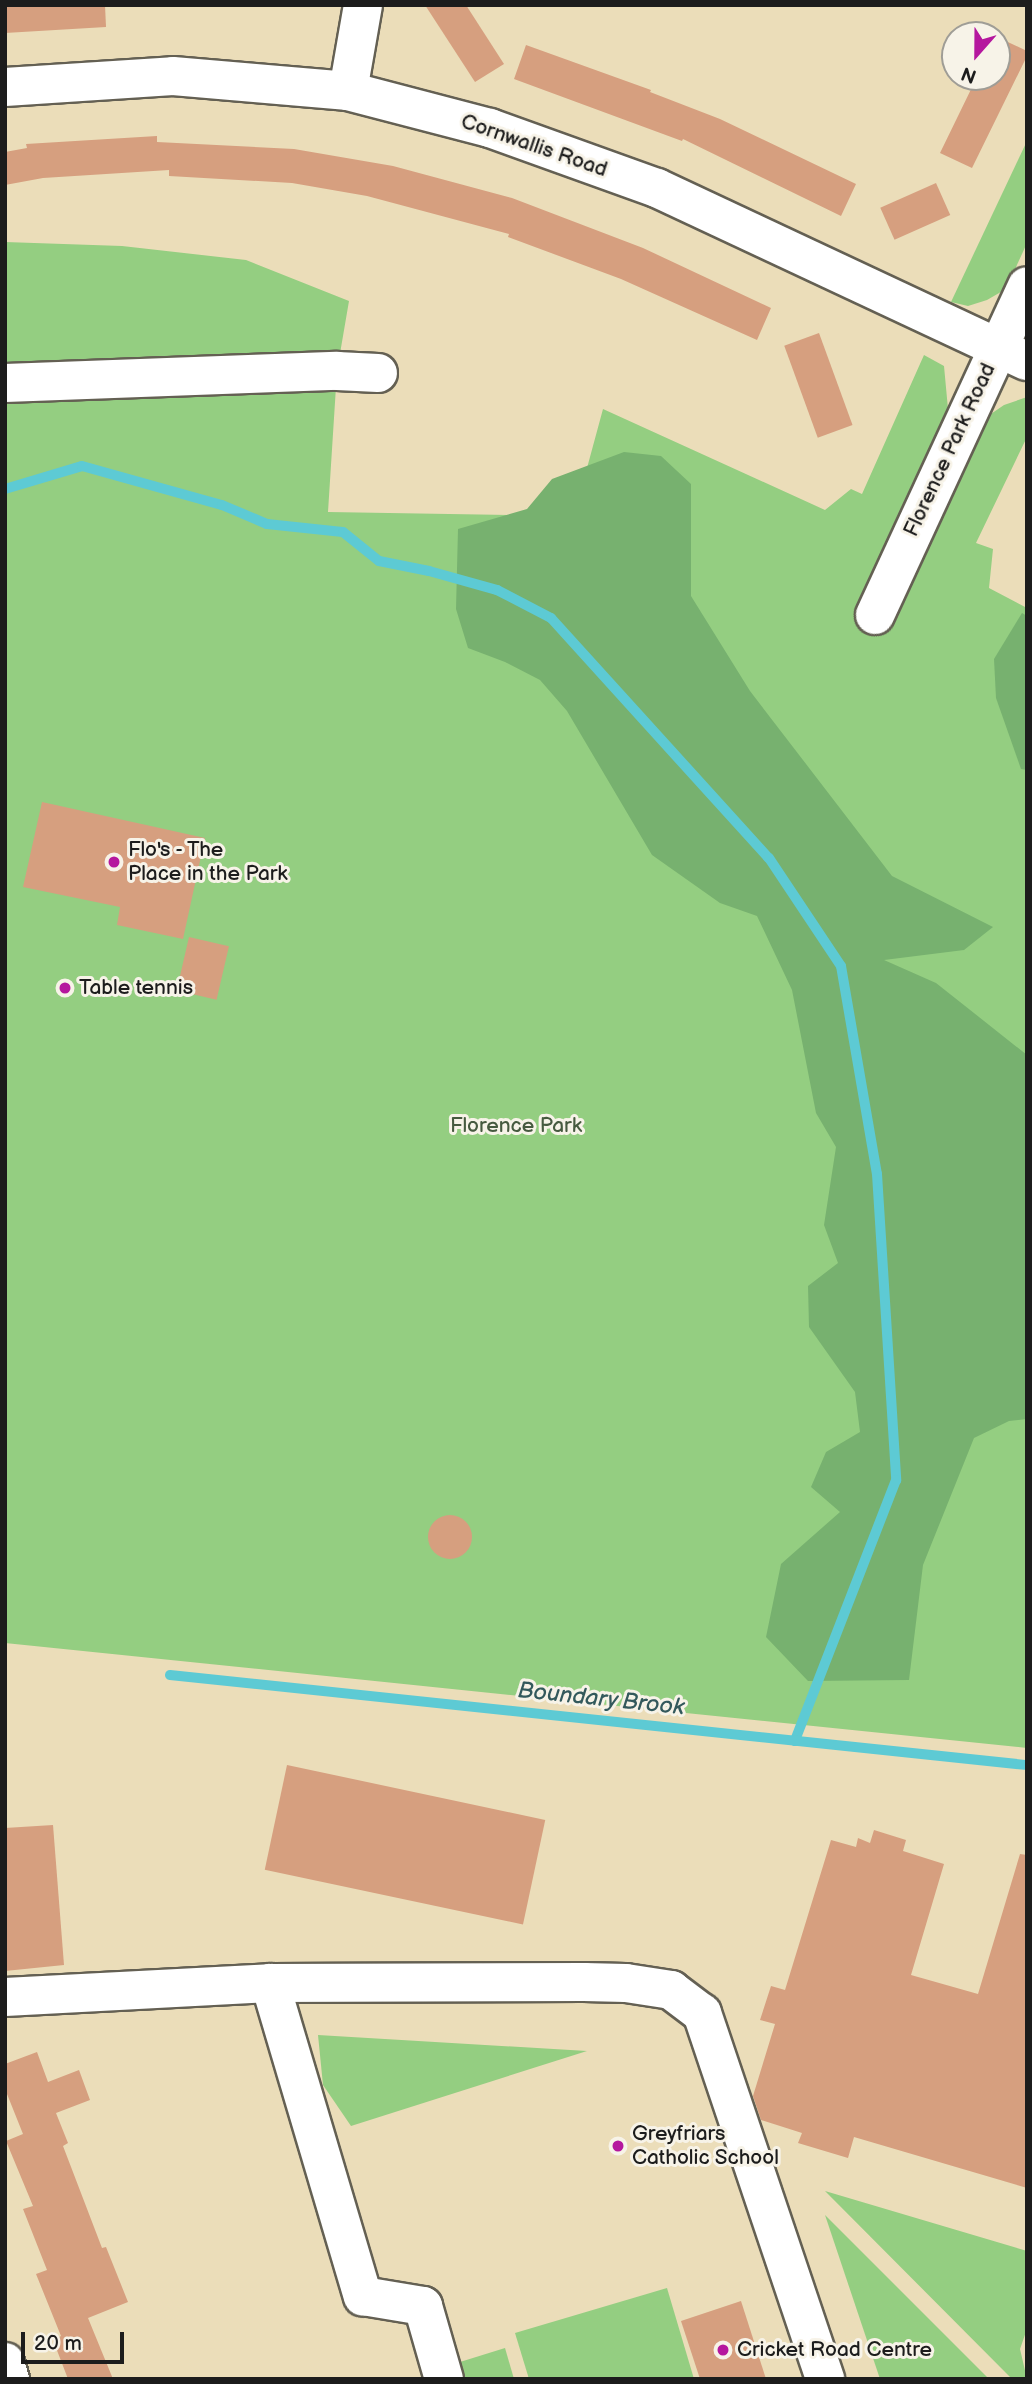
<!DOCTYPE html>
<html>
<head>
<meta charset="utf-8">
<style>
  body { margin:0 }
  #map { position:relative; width:1032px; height:2384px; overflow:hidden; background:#ebddb9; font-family:"Balsamiq Sans",sans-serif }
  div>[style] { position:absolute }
  .green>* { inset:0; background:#94ce81 }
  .forest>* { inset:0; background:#77b16f }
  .stream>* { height:10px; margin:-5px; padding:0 5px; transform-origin:5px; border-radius:5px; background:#5dcad4 }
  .building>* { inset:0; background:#d69f7f; transform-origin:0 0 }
  .round { border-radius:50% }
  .roads { filter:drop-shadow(2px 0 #646053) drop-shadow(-2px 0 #646053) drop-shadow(0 2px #646053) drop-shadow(0 -2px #646053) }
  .minor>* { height:38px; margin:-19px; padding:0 19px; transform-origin:19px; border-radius:19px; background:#fff }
  .dots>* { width:19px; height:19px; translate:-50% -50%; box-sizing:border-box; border:4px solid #f7f3e8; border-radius:50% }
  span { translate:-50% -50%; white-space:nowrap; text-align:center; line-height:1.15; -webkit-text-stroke:6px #f7f3e8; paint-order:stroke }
  .street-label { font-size:21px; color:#1c1c1c }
  .poi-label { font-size:21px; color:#1c1c1c }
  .left { translate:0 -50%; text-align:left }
  .park-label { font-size:21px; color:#465a3f }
  .water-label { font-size:23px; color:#33595c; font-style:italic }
  .frame { position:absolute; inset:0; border:7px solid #1c1c1c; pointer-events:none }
  .north { position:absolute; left:941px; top:21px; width:70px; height:70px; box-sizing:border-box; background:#f7f3e8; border:2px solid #9f9d96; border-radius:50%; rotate:201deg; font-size:19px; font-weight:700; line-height:28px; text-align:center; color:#1c1c1c }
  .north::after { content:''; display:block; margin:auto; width:24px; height:32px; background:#b5179e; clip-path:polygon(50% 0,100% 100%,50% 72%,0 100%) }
  .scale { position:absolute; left:21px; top:2332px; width:103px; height:32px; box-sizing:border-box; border:4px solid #1c1c1c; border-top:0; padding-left:9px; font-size:21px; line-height:24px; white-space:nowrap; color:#1c1c1c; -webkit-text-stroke:5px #f7f3e8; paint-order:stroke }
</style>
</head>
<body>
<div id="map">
  <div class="green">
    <i style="clip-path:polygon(1027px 141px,1027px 243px,1006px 289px,987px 300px,968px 306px,951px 302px)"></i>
    <i style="clip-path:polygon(5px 242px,122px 246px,246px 260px,349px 301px,337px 371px,328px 512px,574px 516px,603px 409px,825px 510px,851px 489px,862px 494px,924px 355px,944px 366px,948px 409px,901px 511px,917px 519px,985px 418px,1004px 405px,1027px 397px,1027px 437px,976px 543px,993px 549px,989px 588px,1027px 608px,1027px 1748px,5px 1643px)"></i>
    <i style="clip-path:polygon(318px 2035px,587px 2051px,351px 2126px,323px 2085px)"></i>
    <i style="clip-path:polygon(825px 2191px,1027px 2251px,1027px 2329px,1020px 2349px,1027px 2379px,1012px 2379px)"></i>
    <i style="clip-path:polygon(825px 2215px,989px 2379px,880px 2379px)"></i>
    <i style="clip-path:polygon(667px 2288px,694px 2379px,529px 2379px,515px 2333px)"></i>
    <i style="clip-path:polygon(505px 2348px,514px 2379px,465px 2379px,460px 2362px)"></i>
  </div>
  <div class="forest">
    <i style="clip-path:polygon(624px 452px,661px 456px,691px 484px,691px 596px,750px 691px,892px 876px,993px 927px,964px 950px,884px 960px,936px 983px,1027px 1055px,1027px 1419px,1009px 1421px,974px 1438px,923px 1565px,909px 1680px,808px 1681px,766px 1637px,781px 1564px,840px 1512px,811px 1487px,826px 1452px,860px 1432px,855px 1392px,809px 1327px,808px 1286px,838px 1263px,824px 1225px,836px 1147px,816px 1113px,792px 990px,757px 916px,720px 903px,652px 855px,567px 711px,540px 680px,505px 662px,468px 648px,456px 609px,458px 529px,527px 509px,552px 479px)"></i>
    <i style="clip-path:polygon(1022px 613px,1027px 616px,1027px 770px,1021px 769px,996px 698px,994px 659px)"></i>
  </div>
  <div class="stream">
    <i style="left:5px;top:489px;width:80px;rotate:-16.6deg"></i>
    <i style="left:82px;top:466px;width:145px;rotate:15.6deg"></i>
    <i style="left:222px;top:505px;width:49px;rotate:22.9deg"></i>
    <i style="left:267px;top:524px;width:76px;rotate:6deg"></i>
    <i style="left:343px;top:532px;width:46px;rotate:38.9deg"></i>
    <i style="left:379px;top:561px;width:51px;rotate:11.3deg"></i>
    <i style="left:429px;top:571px;width:71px;rotate:15.6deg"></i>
    <i style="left:497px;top:590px;width:61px;rotate:27.4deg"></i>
    <i style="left:551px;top:618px;width:324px;rotate:47.8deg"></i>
    <i style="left:769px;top:858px;width:130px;rotate:56.3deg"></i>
    <i style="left:841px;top:966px;width:211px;rotate:80.2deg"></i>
    <i style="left:877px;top:1174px;width:307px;rotate:86.4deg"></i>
    <i style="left:896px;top:1480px;width:280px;rotate:111.2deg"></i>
    <i style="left:170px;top:1675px;width:862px;rotate:6deg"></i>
  </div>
  <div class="building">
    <i style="clip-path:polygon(5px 5px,105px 5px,106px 27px,5px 33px)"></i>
    <i style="clip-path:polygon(425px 5px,466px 5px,504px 64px,475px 82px)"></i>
    <i style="clip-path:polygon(997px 37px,1027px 51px,1027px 56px,972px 168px,940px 153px,977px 77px,997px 77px)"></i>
    <i style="clip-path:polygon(526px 45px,651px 90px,650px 92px,720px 119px,856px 184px,841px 216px,683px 139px,682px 141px,514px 79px)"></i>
    <i style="clip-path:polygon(157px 136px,157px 142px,294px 149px,393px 166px,512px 198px,643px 248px,771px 308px,757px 340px,621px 279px,508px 237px,509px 234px,367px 196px,292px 183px,169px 176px,169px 170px,43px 178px,5px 185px,5px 152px,27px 148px,26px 144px)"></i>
    <i style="left:936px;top:183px;width:35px;height:61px;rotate:66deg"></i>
    <i style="left:819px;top:333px;width:98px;height:37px;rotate:70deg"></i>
    <i style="clip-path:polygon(42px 802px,205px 838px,183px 939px,117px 925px,120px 907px,23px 887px)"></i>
    <i style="left:189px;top:937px;width:41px;height:55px;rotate:13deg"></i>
    <i class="round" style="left:428px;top:1515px;width:44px;height:44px"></i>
    <i style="left:287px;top:1765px;width:264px;height:107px;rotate:12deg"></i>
    <i style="clip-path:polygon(53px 1825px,64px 1965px,5px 1971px,5px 1828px)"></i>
    <i style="clip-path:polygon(874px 1830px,906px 1840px,903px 1851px,944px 1864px,911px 1975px,978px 1994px,1020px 1854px,1027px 1855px,1027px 2188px,854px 2137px,848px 2158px,798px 2143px,802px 2133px,761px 2120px,753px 2096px,775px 2024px,760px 2020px,771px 1986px,785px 1990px,831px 1840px,856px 1847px,858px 1838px,870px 1843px)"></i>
    <i style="clip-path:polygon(37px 2052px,48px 2082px,79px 2070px,90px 2100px,56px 2113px,68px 2143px,63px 2146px,102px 2248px,106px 2247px,128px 2302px,88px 2318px,113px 2379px,68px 2379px,53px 2340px,61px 2336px,36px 2274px,47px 2270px,23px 2209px,33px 2206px,6px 2141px,23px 2134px,5px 2089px,5px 2064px)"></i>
    <i style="clip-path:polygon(741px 2301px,766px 2379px,700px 2379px,681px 2321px)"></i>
  </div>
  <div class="roads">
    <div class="minor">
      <i style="left:5px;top:87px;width:168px;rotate:-3.7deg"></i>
      <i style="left:173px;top:76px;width:176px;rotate:4.9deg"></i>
      <i style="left:348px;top:91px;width:147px;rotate:14.6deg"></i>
      <i style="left:490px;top:128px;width:177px;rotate:19.8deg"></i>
      <i style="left:657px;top:188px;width:408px;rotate:25.1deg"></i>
      <i style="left:348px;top:91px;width:87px;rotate:-80.1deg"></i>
      <i style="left:5px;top:383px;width:332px;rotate:-2.1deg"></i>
      <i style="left:337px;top:371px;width:41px;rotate:2.8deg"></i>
      <i style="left:875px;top:615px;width:362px;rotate:-65.2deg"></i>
      <i style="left:270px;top:1983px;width:314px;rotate:-0.2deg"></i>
      <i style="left:584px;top:1982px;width:42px;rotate:1.4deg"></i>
      <i style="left:626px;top:1983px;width:46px;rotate:8.8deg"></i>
      <i style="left:671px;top:1990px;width:39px;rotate:37deg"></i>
      <i style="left:702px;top:2013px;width:386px;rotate:71.4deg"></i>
      <i style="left:5px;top:1997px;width:265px;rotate:-3deg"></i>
      <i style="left:270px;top:1983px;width:327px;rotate:73.5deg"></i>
      <i style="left:363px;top:2296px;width:61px;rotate:9.5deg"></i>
      <i style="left:423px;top:2306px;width:76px;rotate:74deg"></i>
      <i style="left:5px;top:2362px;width:18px;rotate:74deg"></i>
    </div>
  </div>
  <div class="dots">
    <i style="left:114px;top:862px;background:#b5179e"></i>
    <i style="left:65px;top:988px;background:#b5179e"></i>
    <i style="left:618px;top:2146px;background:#b5179e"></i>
    <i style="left:723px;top:2350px;background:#b5179e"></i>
  </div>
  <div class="street-label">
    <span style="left:534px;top:146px;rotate:19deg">Cornwallis Road</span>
    <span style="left:950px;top:450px;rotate:-65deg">Florence Park Road</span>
  </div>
  <div class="poi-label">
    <span class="left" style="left:128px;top:862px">Flo's - The<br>Place in the Park</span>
    <span class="left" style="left:79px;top:988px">Table tennis</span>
    <span class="left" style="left:632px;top:2146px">Greyfriars<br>Catholic School</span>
    <span class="left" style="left:737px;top:2350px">Cricket Road Centre</span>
  </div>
  <div class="park-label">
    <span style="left:516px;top:1126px">Florence Park</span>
  </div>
  <div class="water-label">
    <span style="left:601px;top:1699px;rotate:6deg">Boundary Brook</span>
  </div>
  <div class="frame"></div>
  <div class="north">N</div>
  <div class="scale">20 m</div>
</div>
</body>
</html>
